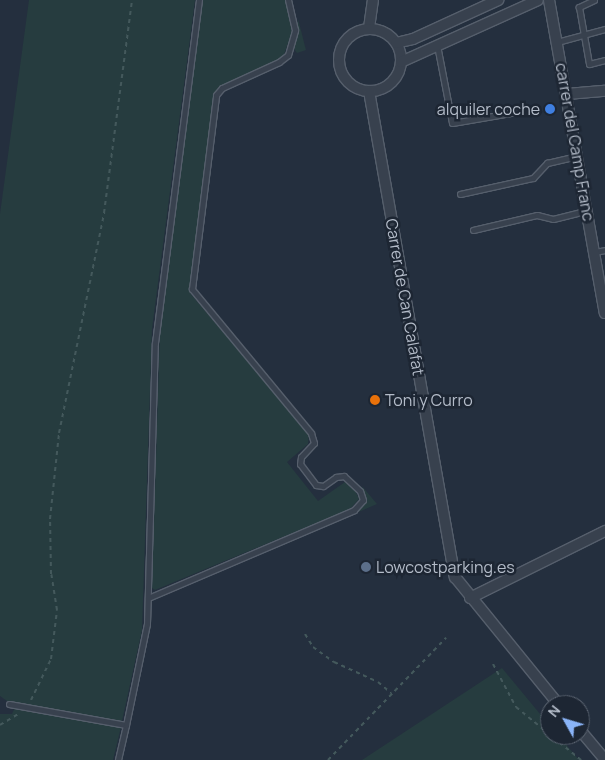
<!DOCTYPE html>
<html>
<head>
<meta charset="utf-8">
<style>
  body { margin:0 }
  #map { position:relative; width:605px; height:760px; overflow:hidden; background:#242f3e; font-family:Manrope,sans-serif }
  div>[style] { position:absolute }
  .green>* { inset:0; background:#263c3f }
  .path>* { height:2px; margin-top:-1px; transform-origin:0; background:repeating-linear-gradient(90deg,#44595c 0 4px,transparent 0 8px) }
  .roads { filter:drop-shadow(1px 0 #565f6c) drop-shadow(-1px 0 #565f6c) drop-shadow(0 1px #565f6c) drop-shadow(0 -1px #565f6c) }
  .service>* { height:5px; margin:-2.5px; padding:0 2.5px; transform-origin:2.5px; border-radius:2.5px; background:#38414e }
  .minor>* { height:10px; margin:-5px; padding:0 5px; transform-origin:5px; border-radius:5px; background:#38414e }
  .minor>.ring { margin:-5px; padding:0; box-sizing:content-box; background:none; border:10px solid #38414e; border-radius:50% }
  .dots>* { width:14px; height:14px; translate:-50% -50%; box-sizing:border-box; border:2px solid #1d2633; border-radius:50% }
  span { translate:-50% -50%; white-space:nowrap; text-align:center; line-height:1.15; -webkit-text-stroke:5px #1d2633; paint-order:stroke }
  .poi-label { font-size:16px; color:#b4bcc9 }
  .right { translate:-100% -50%; text-align:right }
  .left { translate:0 -50%; text-align:left }
  .street-label { font-size:16px; color:#b4bcc9 }
  .north { position:absolute; left:540px; top:695px; width:50px; height:50px; box-sizing:border-box; background:#1d2633; border:1px solid #59626f; border-radius:50%; rotate:309deg; font-size:14px; font-weight:700; line-height:20px; text-align:center; color:#b4bcc9 }
  .north::after { content:''; display:block; margin:auto; width:18px; height:22px; background:#8ab4f8; clip-path:polygon(50% 0,100% 100%,50% 72%,0 100%) }
</style>
</head>
<body>
<div id="map">
  <div class="green">
    <i style="clip-path:polygon(29px 0,195px 0,152px 329px,142px 630px,122px 721px,7px 701px,0 696px,0 214px)"></i>
    <i style="clip-path:polygon(203px 0,286px 0,292px 32px,283px 57px,215px 92px,190px 293px,309px 434px,308px 444px,287px 462px,318px 501px,345px 482px,353px 486px,359px 499px,350px 509px,155px 590px,152px 588px,160px 329px)"></i>
    <i style="clip-path:polygon(298px 19px,306px 50px,297px 53px,294px 49px)"></i>
    <i style="clip-path:polygon(362px 486px,377px 504px,354px 514px,366px 501px)"></i>
    <i style="clip-path:polygon(502px 668px,550px 726px,550px 735px,558px 735px,579px 760px,362px 760px)"></i>
    <i style="clip-path:polygon(15px 707px,121px 727px,113px 760px,0 760px,0 714px,12px 714px)"></i>
  </div>
  <div class="path">
    <i style="left:305px;top:634px;width:15px;rotate:58deg"></i>
    <i style="left:313px;top:647px;width:26px;rotate:36deg"></i>
    <i style="left:334px;top:662px;width:48px;rotate:24.4deg"></i>
    <i style="left:378px;top:682px;width:17px;rotate:40deg"></i>
    <i style="left:493px;top:664px;width:49px;rotate:61.9deg"></i>
    <i style="left:516px;top:707px;width:84px;rotate:39.2deg"></i>
    <i style="left:31px;top:700px;width:46px;rotate:-64deg"></i>
    <i style="left:51px;top:659px;width:49px;rotate:-83deg"></i>
    <i style="left:57px;top:610px;width:36px;rotate:-99deg"></i>
    <i style="left:51px;top:574px;width:55px;rotate:-91deg"></i>
    <i style="left:50px;top:519px;width:86px;rotate:-84deg"></i>
    <i style="left:59px;top:433px;width:225px;rotate:-78.4deg"></i>
    <i style="left:104px;top:213px;width:215px;rotate:-82.5deg"></i>
    <i style="left:0;top:725px;width:23px;rotate:-31deg"></i>
    <i style="left:328px;top:760px;width:170px;rotate:-46deg"></i>
  </div>
  <div class="roads">
    <div class="service">
      <i style="left:594px;top:0;width:17px;rotate:155deg"></i>
      <i style="left:579px;top:7px;width:58px;rotate:80deg"></i>
      <i style="left:589px;top:64px;width:16px;rotate:-14deg"></i>
      <i style="left:557px;top:42px;width:50px;rotate:-15.2deg"></i>
      <i style="left:437px;top:45px;width:79px;rotate:79.1deg"></i>
      <i style="left:452px;top:123px;width:77px;rotate:-9.7deg"></i>
      <i style="left:460px;top:194px;width:75px;rotate:-12.4deg"></i>
      <i style="left:533px;top:178px;width:21px;rotate:-47deg"></i>
      <i style="left:547px;top:163px;width:31px;rotate:-13deg"></i>
      <i style="left:473px;top:230px;width:66px;rotate:-13.2deg"></i>
      <i style="left:537px;top:215px;width:16px;rotate:14deg"></i>
      <i style="left:553px;top:219px;width:34px;rotate:-14deg"></i>
      <i style="left:594px;top:252px;width:11px;rotate:-10deg"></i>
      <i style="left:148px;top:598px;width:224px;rotate:-23.1deg"></i>
      <i style="left:354px;top:510px;width:13px;rotate:-48deg"></i>
      <i style="left:363px;top:500px;width:9px;rotate:-108deg"></i>
      <i style="left:360px;top:491px;width:22px;rotate:-137deg"></i>
      <i style="left:344px;top:476px;width:8px;rotate:173deg"></i>
      <i style="left:336px;top:477px;width:16px;rotate:145deg"></i>
      <i style="left:323px;top:486px;width:7px;rotate:-172deg"></i>
      <i style="left:316px;top:485px;width:26px;rotate:-127deg"></i>
      <i style="left:300px;top:464px;width:7px;rotate:-82deg"></i>
      <i style="left:301px;top:457px;width:19px;rotate:-47deg"></i>
      <i style="left:314px;top:443px;width:10px;rotate:-107deg"></i>
      <i style="left:311px;top:433px;width:187px;rotate:-129.6deg"></i>
      <i style="left:192px;top:289px;width:195px;rotate:-82.9deg"></i>
      <i style="left:216px;top:95px;width:9px;rotate:-49deg"></i>
      <i style="left:222px;top:88px;width:63px;rotate:-24.5deg"></i>
      <i style="left:279px;top:62px;width:11px;rotate:-38deg"></i>
      <i style="left:288px;top:55px;width:26px;rotate:-74deg"></i>
      <i style="left:295px;top:30px;width:31px;rotate:-103deg"></i>
      <i style="left:9px;top:704px;width:119px;rotate:10.2deg"></i>
      <i style="left:126px;top:725px;width:36px;rotate:103deg"></i>
      <i style="left:126px;top:725px;width:103px;rotate:-78.3deg"></i>
      <i style="left:147px;top:624px;width:281px;rotate:-88.4deg"></i>
      <i style="left:155px;top:343px;width:346px;rotate:-82.7deg"></i>
    </div>
    <div class="minor">
      <i style="left:549px;top:0;width:318px;rotate:79.9deg"></i>
      <i style="left:369px;top:28px;width:28px;rotate:-82deg"></i>
      <i class="ring" style="left:339px;top:29px;width:52px;height:52px"></i>
      <i style="left:396px;top:43px;width:17px;rotate:-13deg"></i>
      <i style="left:413px;top:39px;width:94px;rotate:-24.6deg"></i>
      <i style="left:401px;top:62px;width:150px;rotate:-24.3deg"></i>
      <i style="left:369px;top:91px;width:494px;rotate:80deg"></i>
      <i style="left:455px;top:577px;width:165px;rotate:50.9deg"></i>
      <i style="left:567px;top:94px;width:38px;rotate:-5deg"></i>
      <i style="left:470px;top:598px;width:151px;rotate:-26.4deg"></i>
      <i style="left:580px;top:730px;width:39px;rotate:50deg"></i>
    </div>
  </div>
  <div class="dots">
    <i style="left:550px;top:109px;background:#3f7fe0"></i>
    <i style="left:375px;top:400px;background:#e8710a"></i>
    <i style="left:366px;top:567px;background:#5c6f8a"></i>
  </div>
  <div class="poi-label">
    <span class="right" style="left:540px;top:109px">alquiler coche</span>
    <span class="left" style="left:385px;top:400px">Toni y Curro</span>
    <span class="left" style="left:376px;top:567px">Lowcostparking.es</span>
  </div>
  <div class="street-label">
    <span style="left:575px;top:142px;rotate:80deg">carrer del Camp Franc</span>
    <span style="left:405px;top:297px;rotate:80deg">Carrer de Can Calafat</span>
  </div>
  <div class="north">N</div>
</div>
</body>
</html>
